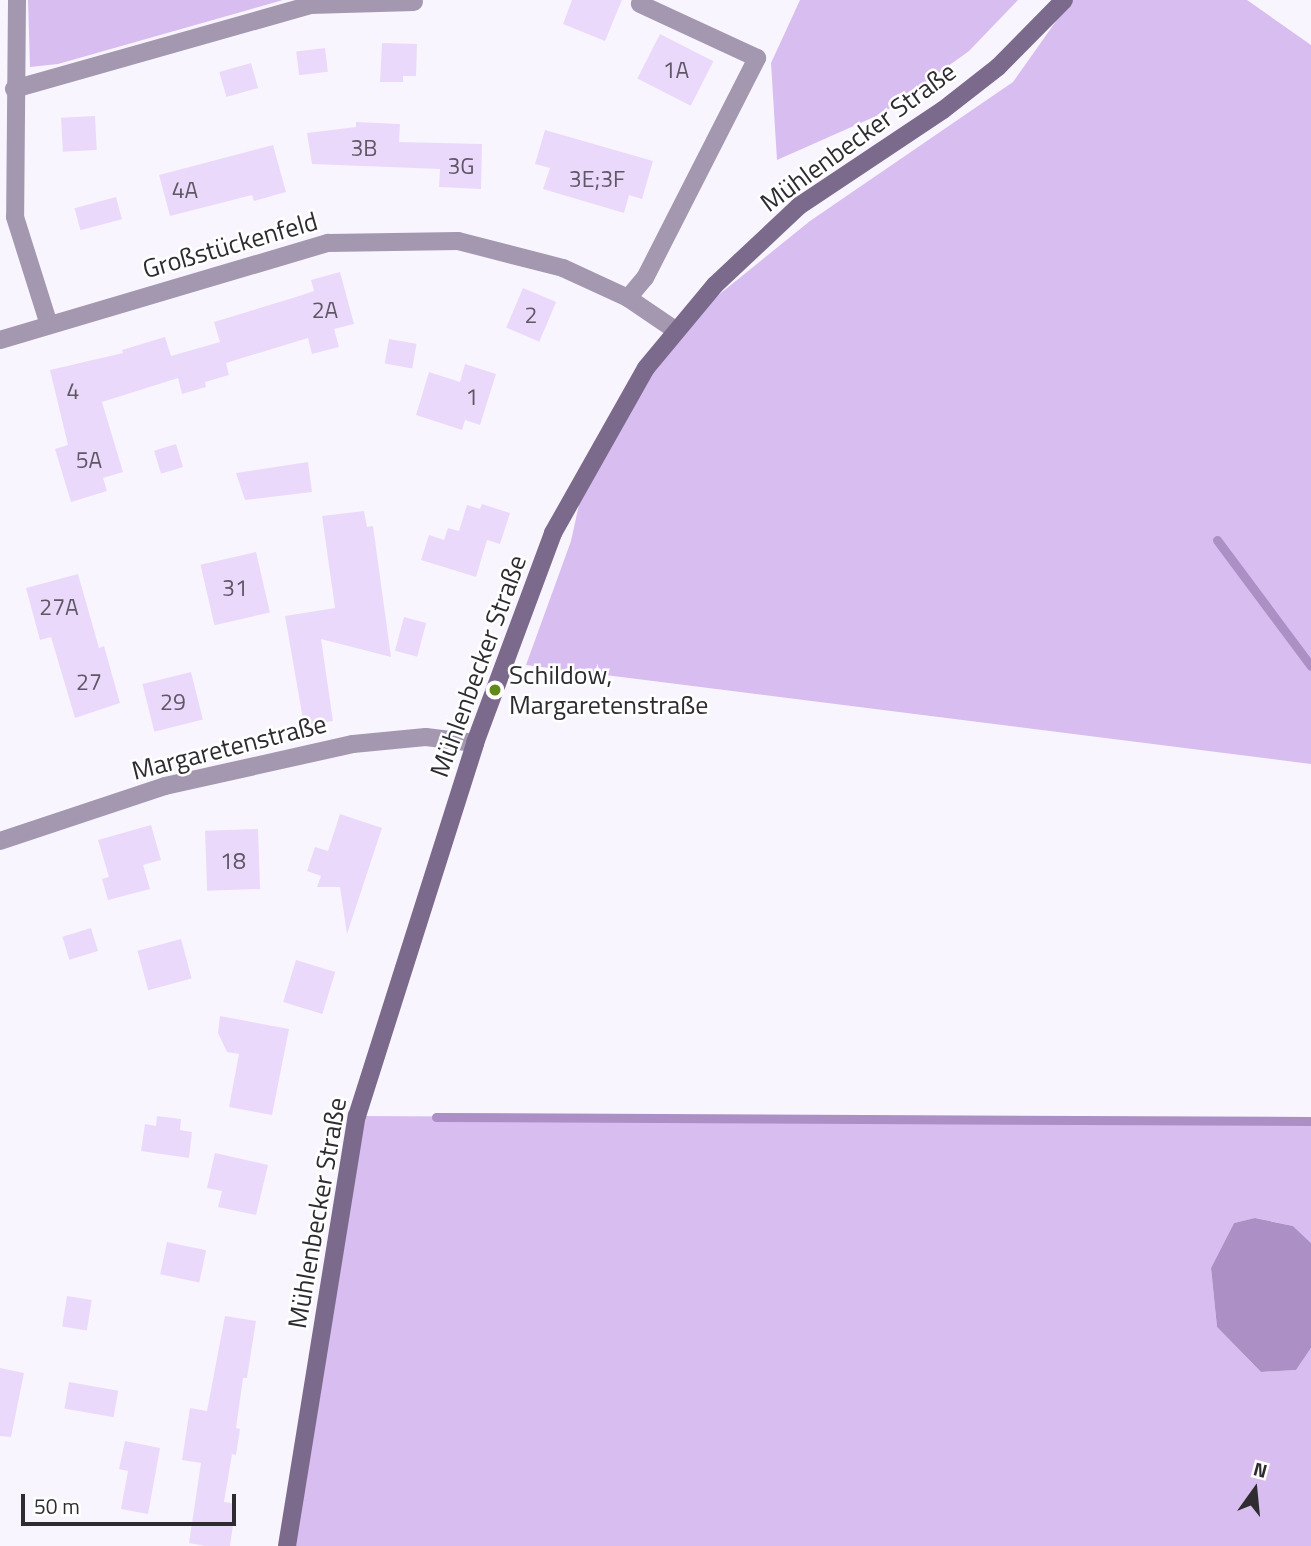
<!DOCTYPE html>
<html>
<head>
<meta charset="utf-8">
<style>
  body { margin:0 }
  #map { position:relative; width:1311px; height:1546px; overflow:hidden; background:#f9f5fe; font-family:"Titillium Web",sans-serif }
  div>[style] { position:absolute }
  .green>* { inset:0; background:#d8bdf0 }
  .water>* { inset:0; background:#ab8fc5 }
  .stream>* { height:9px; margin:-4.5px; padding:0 4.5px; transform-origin:4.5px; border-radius:4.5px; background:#ab8fc5 }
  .building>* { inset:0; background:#ebd9fb; transform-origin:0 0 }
  .service>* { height:18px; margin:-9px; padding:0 9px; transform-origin:9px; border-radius:9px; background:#a498b0 }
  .minor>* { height:18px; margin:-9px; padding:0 9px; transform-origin:9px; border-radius:9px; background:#a498b0 }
  .secondary>* { height:18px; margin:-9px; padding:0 9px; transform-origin:9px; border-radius:9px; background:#7c6a8d }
  .dots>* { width:19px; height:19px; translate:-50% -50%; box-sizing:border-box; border:4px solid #fff; border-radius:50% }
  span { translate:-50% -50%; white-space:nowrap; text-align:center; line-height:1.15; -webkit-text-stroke:5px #fff; paint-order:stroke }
  .number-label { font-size:23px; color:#5e5764 }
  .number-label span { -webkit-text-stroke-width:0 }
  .street-label { font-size:26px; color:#2f2c31 }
  .poi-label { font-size:26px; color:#2f2c31 }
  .left { translate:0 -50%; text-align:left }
  .north { position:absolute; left:1220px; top:1455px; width:70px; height:70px; -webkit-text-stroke:5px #fff; paint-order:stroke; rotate:15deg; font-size:19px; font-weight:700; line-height:28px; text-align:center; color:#2f2c31 }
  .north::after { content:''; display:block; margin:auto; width:24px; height:32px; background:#2f2c31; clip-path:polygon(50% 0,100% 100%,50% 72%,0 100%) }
  .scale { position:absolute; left:21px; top:1494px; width:215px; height:32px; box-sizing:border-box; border:4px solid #2f2c31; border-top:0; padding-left:9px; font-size:21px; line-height:24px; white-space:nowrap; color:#2f2c31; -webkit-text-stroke:5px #fff; paint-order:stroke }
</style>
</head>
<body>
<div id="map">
  <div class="green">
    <i style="clip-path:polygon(28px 0,283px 0,58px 64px,30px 67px)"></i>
    <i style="clip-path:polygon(800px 0,1018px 0,969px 51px,883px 113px,777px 160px,771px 63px)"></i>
    <i style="clip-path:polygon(1071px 0,1247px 0,1311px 45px,1311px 764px,526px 665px,571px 541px,587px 468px,675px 330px,810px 221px,1013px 82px)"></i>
    <i style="clip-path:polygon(357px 1116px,1311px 1121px,1311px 1243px,1293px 1226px,1256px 1218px,1234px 1223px,1211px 1268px,1217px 1327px,1261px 1372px,1296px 1370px,1311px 1348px,1311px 1546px,287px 1546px)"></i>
  </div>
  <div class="water">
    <i style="clip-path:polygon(1255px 1218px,1293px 1226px,1311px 1243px,1311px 1348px,1296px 1370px,1261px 1372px,1217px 1327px,1211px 1268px,1234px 1223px)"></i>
  </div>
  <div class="stream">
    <i style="left:1217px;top:540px;width:157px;rotate:53.3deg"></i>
    <i style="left:436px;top:1117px;width:875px;rotate:0.26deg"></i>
  </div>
  <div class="building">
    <i style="clip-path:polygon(572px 0,622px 0,605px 41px,563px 24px)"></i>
    <i style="left:660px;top:34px;width:60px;height:50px;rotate:27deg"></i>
    <i style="clip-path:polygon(382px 43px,417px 44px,416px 76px,403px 76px,403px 82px,380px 82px)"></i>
    <i style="left:325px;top:48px;width:24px;height:29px;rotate:83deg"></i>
    <i style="left:251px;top:63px;width:26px;height:33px;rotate:74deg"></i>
    <i style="left:95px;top:116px;width:34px;height:34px;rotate:87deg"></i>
    <i style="clip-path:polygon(356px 122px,400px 124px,399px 142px,482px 144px,481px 189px,439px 187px,440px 169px,312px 164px,307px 133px,356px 127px)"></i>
    <i style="clip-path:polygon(545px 130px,653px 161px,642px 199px,629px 195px,624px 213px,543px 189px,550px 168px,535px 164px)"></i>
    <i style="clip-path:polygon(273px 145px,286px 192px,254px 201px,252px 195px,170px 216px,159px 175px)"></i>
    <i style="left:116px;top:197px;width:23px;height:43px;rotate:75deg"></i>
    <i style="clip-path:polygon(340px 272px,354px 324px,334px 329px,339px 347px,312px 354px,308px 338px,226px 363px,229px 375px,205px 382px,206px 387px,182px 394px,178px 378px,102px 402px,123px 472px,103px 478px,107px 491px,71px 502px,55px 449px,68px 445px,50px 370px,123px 353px,122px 350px,165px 337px,171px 356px,220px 342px,214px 322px,296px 297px,314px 291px,311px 280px)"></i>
    <i style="left:523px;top:288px;width:36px;height:43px;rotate:23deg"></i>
    <i style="left:389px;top:339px;width:28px;height:25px;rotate:10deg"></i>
    <i style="clip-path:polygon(465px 364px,496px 374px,480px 425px,465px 420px,462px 430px,416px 415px,429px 372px,460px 382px)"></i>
    <i style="left:176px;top:444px;width:24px;height:23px;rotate:73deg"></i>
    <i style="clip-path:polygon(308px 462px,312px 492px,245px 500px,236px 473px)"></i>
    <i style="clip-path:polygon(482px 504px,510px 513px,500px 544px,487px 540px,476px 577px,421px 560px,429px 535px,444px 540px,448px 528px,459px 531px,467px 505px,480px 509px)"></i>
    <i style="clip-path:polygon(364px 511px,367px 527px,373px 526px,391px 657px,321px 639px,333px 721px,304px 725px,285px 616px,335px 608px,322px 516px)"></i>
    <i style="left:256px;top:552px;width:62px;height:57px;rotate:77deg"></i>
    <i style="clip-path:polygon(78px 574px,99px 648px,104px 646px,120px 703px,75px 718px,51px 637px,40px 640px,26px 588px)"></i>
    <i style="left:404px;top:617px;width:23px;height:35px;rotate:15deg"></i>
    <i style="left:191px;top:672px;width:49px;height:50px;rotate:76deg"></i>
    <i style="clip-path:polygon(340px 814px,382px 828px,347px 934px,340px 887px,317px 887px,321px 876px,307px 871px,315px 847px,328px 851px)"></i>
    <i style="clip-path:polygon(151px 825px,161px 860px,143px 865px,150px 889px,108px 900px,102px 879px,109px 877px,98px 840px)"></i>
    <i style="left:258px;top:829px;width:60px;height:53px;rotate:88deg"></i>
    <i style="left:91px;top:928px;width:24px;height:30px;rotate:73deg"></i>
    <i style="left:181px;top:939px;width:41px;height:45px;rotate:75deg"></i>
    <i style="left:296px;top:960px;width:41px;height:44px;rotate:17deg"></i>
    <i style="clip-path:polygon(220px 1016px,289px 1029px,272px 1115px,229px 1107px,239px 1054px,227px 1052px,218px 1033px)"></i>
    <i style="clip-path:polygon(157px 1116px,181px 1119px,180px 1130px,192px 1132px,189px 1158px,141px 1151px,145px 1124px,156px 1126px)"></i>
    <i style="clip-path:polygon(215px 1153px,268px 1165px,256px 1215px,218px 1207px,222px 1191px,207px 1188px)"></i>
    <i style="left:167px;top:1242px;width:40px;height:33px;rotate:12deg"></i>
    <i style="left:67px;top:1296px;width:25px;height:31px;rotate:9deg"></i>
    <i style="clip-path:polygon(225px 1316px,256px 1321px,247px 1378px,243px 1378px,236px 1428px,240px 1429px,236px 1455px,232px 1454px,224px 1502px,236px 1504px,230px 1546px,205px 1546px,189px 1543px,201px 1463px,182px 1460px,190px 1408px,207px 1411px)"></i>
    <i style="clip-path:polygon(0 1368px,24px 1373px,11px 1437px,0 1436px)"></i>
    <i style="left:69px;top:1382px;width:50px;height:27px;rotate:10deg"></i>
    <i style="clip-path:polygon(125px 1441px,160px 1448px,148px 1514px,121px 1509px,128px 1471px,119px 1469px)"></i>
  </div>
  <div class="service">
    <i style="left:14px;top:89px;width:308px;rotate:-15.8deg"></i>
    <i style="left:310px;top:5px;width:104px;rotate:-1.7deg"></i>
  </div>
  <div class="minor">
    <i style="left:17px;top:0;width:217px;rotate:90.5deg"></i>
    <i style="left:15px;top:217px;width:113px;rotate:72.5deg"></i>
    <i style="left:628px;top:298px;width:26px;rotate:-50deg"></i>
    <i style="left:645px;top:278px;width:247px;rotate:-63deg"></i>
    <i style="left:757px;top:58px;width:129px;rotate:-155.2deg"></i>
    <i style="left:0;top:340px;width:342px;rotate:-16.5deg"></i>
    <i style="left:328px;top:243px;width:130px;rotate:-0.9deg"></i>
    <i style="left:458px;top:241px;width:108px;rotate:14.4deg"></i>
    <i style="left:563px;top:268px;width:72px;rotate:24.8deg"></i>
    <i style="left:628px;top:298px;width:57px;rotate:34.2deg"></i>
    <i style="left:0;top:841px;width:174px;rotate:-18.4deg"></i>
    <i style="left:165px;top:786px;width:193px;rotate:-12.6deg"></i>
    <i style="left:353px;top:744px;width:73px;rotate:-5.5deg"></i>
    <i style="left:426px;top:737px;width:49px;rotate:7deg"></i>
  </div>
  <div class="secondary">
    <i style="left:287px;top:1546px;width:436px;rotate:-80.8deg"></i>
    <i style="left:357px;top:1116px;width:391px;rotate:-72.4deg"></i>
    <i style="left:475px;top:743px;width:224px;rotate:-69.6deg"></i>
    <i style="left:553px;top:533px;width:189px;rotate:-60.6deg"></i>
    <i style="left:646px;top:368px;width:108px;rotate:-50.3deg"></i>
    <i style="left:715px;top:285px;width:115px;rotate:-43.2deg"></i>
    <i style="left:799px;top:206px;width:173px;rotate:-33.7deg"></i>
    <i style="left:943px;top:110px;width:70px;rotate:-38deg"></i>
    <i style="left:998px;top:67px;width:94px;rotate:-45.4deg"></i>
  </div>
  <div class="dots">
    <i style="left:495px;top:690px;background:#618b18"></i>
  </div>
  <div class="number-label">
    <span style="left:676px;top:70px">1A</span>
    <span style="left:364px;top:148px">3B</span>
    <span style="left:461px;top:166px">3G</span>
    <span style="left:597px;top:179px">3E;3F</span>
    <span style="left:185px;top:190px">4A</span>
    <span style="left:325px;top:310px">2A</span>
    <span style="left:531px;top:315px">2</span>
    <span style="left:73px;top:391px">4</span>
    <span style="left:472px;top:397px">1</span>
    <span style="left:89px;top:460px">5A</span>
    <span style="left:235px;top:588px">31</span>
    <span style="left:59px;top:607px">27A</span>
    <span style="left:89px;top:682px">27</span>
    <span style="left:173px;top:702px">29</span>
    <span style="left:233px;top:861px">18</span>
  </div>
  <div class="street-label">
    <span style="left:858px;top:137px;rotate:-36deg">Mühlenbecker Straße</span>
    <span style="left:230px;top:245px;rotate:-16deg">Großstückenfeld</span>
    <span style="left:478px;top:666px;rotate:-70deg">Mühlenbecker Straße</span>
    <span style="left:229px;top:747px;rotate:-14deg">Margaretenstraße</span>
    <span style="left:317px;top:1213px;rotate:-80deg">Mühlenbecker Straße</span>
  </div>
  <div class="poi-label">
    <span class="left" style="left:509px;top:690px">Schildow,<br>Margaretenstraße</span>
  </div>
  <div class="north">N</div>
  <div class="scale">50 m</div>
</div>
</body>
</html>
